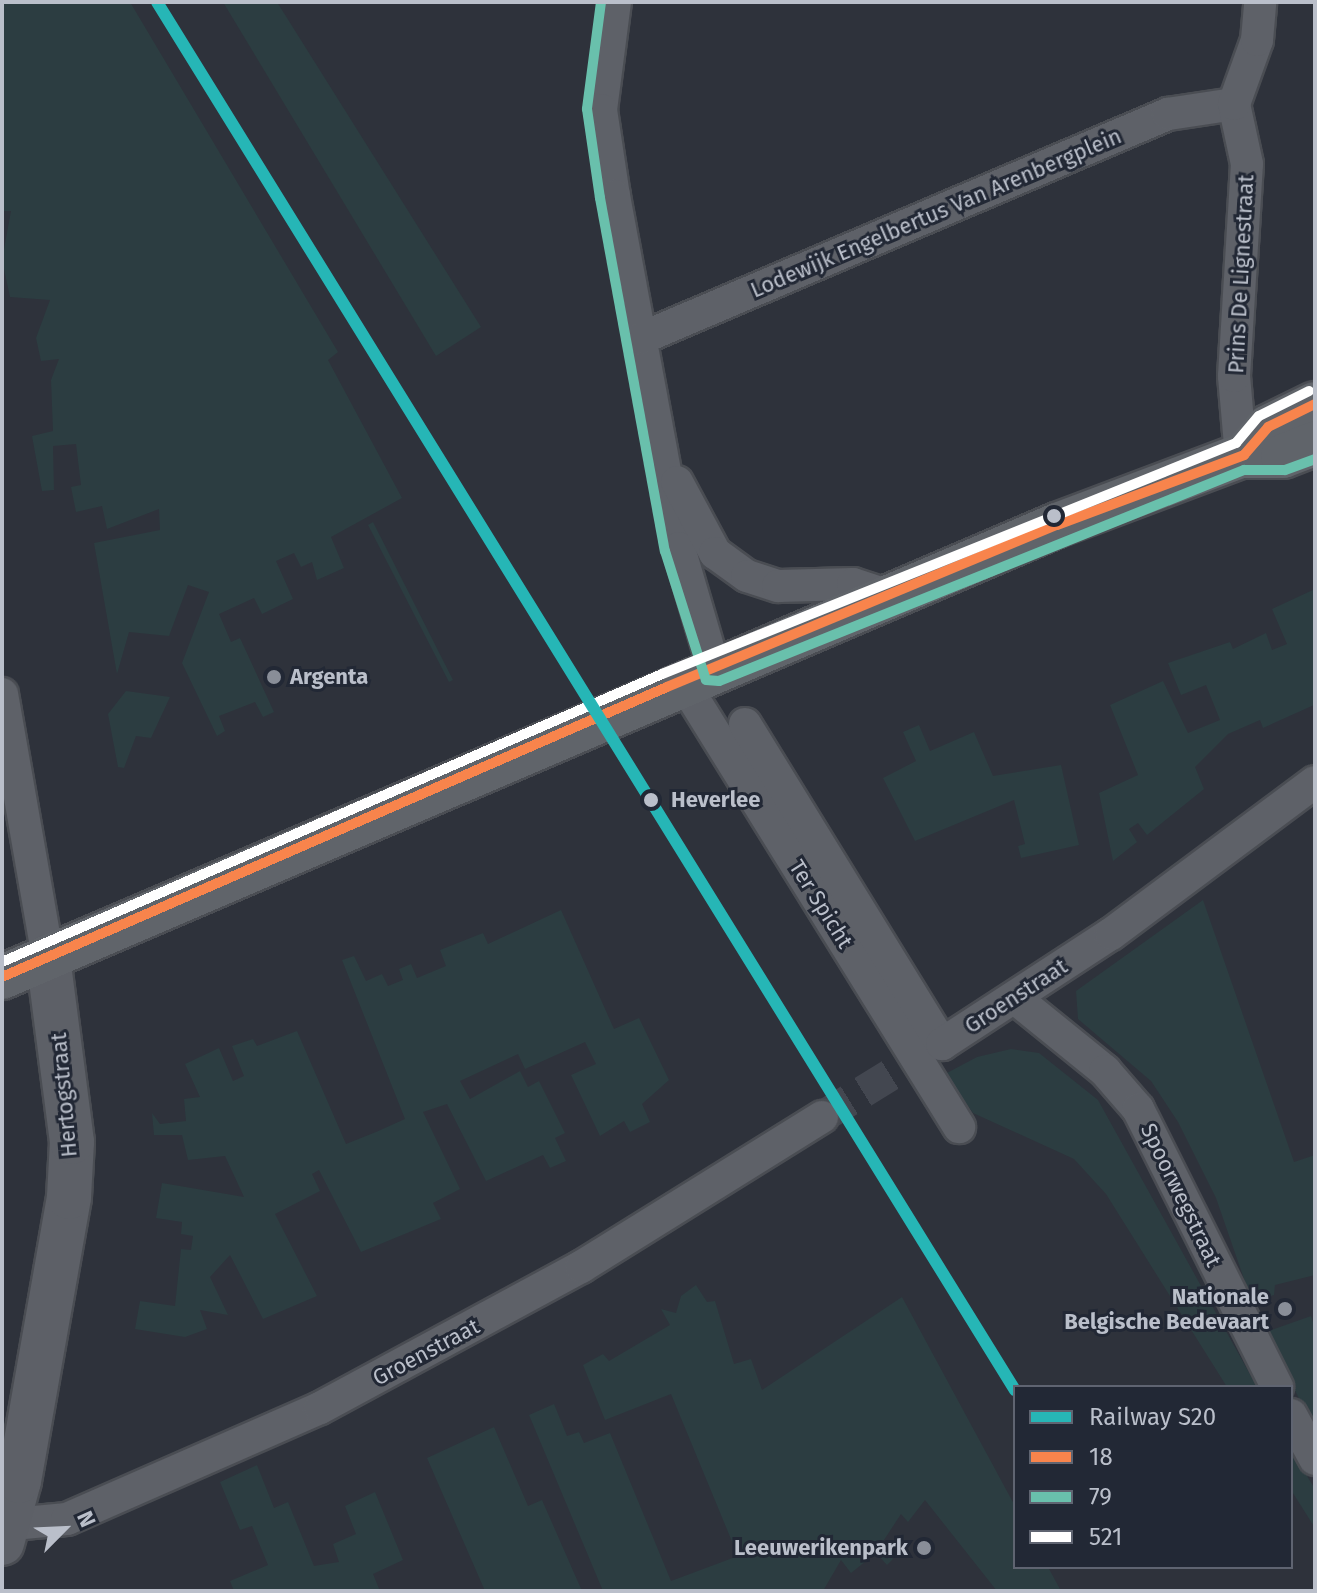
<!DOCTYPE html>
<html>
<head>
<meta charset="utf-8">
<style>
  body { margin:0 }
  #map { position:relative; width:1317px; height:1593px; overflow:hidden; background:#2e323b; font-family:"Fira Sans",sans-serif }
  div>[style] { position:absolute }
  .green>* { inset:0; background:#2c3d41 }
  .street-tunnel>* { height:32px; margin-top:-16px; transform-origin:0; background:repeating-linear-gradient(90deg,#434750 0 32px,transparent 0 48px) }
  .roads { filter:drop-shadow(2px 0 #4a4d53) drop-shadow(-2px 0 #4a4d53) drop-shadow(0 2px #4a4d53) drop-shadow(0 -2px #4a4d53) }
  .street>* { height:32px; margin:-16px; padding:0 16px; transform-origin:16px; border-radius:16px; background:#5e6168 }
  .secondary>* { height:44px; margin:-22px; padding:0 22px; transform-origin:22px; border-radius:22px; background:#5d6067 }
  .primary>* { height:44px; margin:-22px; padding:0 22px; transform-origin:22px; border-radius:22px; background:#60646a }
  .bus-1>* { height:10px; margin:-5px; padding:0 5px; transform-origin:5px; border-radius:5px; background:#f8844c }
  .bus-2>* { height:10px; margin:-5px; padding:0 5px; transform-origin:5px; border-radius:5px; background:#69c0ac }
  .bus-3>* { height:10px; margin:-5px; padding:0 5px; transform-origin:5px; border-radius:5px; background:#fff }
  .rail-1>* { height:12px; margin:-6px; padding:0 6px; transform-origin:6px; border-radius:6px; background:#26b6b6 }
  .dots>* { width:22px; height:22px; translate:-50% -50%; box-sizing:border-box; border:4px solid #222835; border-radius:50% }
  span { translate:-50% -50%; white-space:nowrap; text-align:center; line-height:1.15; -webkit-text-stroke:6px #222835; paint-order:stroke }
  .street-label { font-size:22px; color:#babfca }
  .poi-label { font-size:22px; color:#babfca; font-weight:700 }
  .left { translate:0 -50%; text-align:left }
  .right { translate:-100% -50%; text-align:right }
  .stop-label { font-size:22px; color:#babfca; font-weight:700 }
  .frame { position:absolute; inset:0; border:4px solid #babfca; pointer-events:none }
  .legend { position:absolute; left:1013px; top:1385px; width:280px; height:184px; box-sizing:border-box; background:#222835; border:2px solid #5f6471; margin:0; padding:10px 14px; list-style:none; font-size:24px; color:#babfca }
  .legend li { display:flex; align-items:center; gap:16px; height:40px }
  .legend b { width:40px; border:2px solid #5f6471 }
  .north { position:absolute; left:24px; top:1489px; width:80px; height:80px; -webkit-text-stroke:6px #222835; paint-order:stroke; rotate:66deg; font-size:22px; font-weight:700; line-height:32px; text-align:center; color:#babfca }
  .north::after { content:''; display:block; margin:auto; width:28px; height:36px; background:#babfca; clip-path:polygon(50% 0,100% 100%,50% 72%,0 100%) }
</style>
</head>
<body>
<div id="map">
  <div class="green">
    <i style="clip-path:polygon(2px 2px,130px 2px,338px 352px,328px 360px,402px 498px,331px 537px,344px 568px,317px 580px,312px 562px,301px 567px,294px 553px,276px 561px,293px 599px,262px 614px,254px 598px,219px 614px,231px 642px,240px 638px,274px 712px,263px 717px,255px 702px,219px 716px,225px 731px,217px 736px,182px 663px,209px 592px,188px 585px,169px 636px,129px 632px,117px 674px,94px 543px,160px 530px,159px 509px,107px 529px,102px 506px,76px 512px,71px 487px,81px 485px,76px 444px,53px 446px,54px 490px,42px 491px,32px 436px,53px 431px,51px 380px,59px 359px,41px 361px,36px 338px,50px 300px,10px 297px,2px 260px,11px 211px,2px 211px)"></i>
    <i style="clip-path:polygon(223px 2px,277px 2px,481px 327px,436px 356px)"></i>
    <i style="clip-path:polygon(373px 522px,453px 680px,449px 682px,368px 525px)"></i>
    <i style="clip-path:polygon(1315px 589px,1314px 705px,1263px 728px,1260px 720px,1228px 734px,1195px 767px,1204px 789px,1147px 835px,1138px 823px,1129px 829px,1137px 842px,1113px 861px,1099px 793px,1138px 775px,1110px 705px,1163px 681px,1188px 733px,1220px 720px,1206px 685px,1181px 695px,1168px 663px,1230px 642px,1233px 649px,1266px 633px,1272px 650px,1287px 644px,1272px 609px)"></i>
    <i style="clip-path:polygon(126px 691px,170px 697px,151px 738px,136px 736px,124px 768px,118px 767px,108px 714px)"></i>
    <i style="clip-path:polygon(919px 725px,930px 751px,974px 732px,993px 776px,1061px 765px,1079px 845px,1021px 858px,1018px 846px,1025px 844px,1014px 800px,915px 841px,883px 778px,916px 761px,903px 732px)"></i>
    <i style="clip-path:polygon(1203px 900px,1294px 1162px,1315px 1155px,1315px 1275px,1275px 1285px,1274px 1295px,1252px 1302px,1216px 1198px,1178px 1122px,1151px 1081px,1078px 1019px,1076px 991px)"></i>
    <i style="clip-path:polygon(561px 910px,614px 1029px,639px 1018px,669px 1080px,642px 1104px,650px 1122px,630px 1132px,624px 1121px,600px 1136px,571px 1075px,596px 1064px,585px 1042px,525px 1069px,518px 1054px,460px 1081px,470px 1099px,520px 1071px,528px 1087px,539px 1081px,565px 1133px,555px 1138px,566px 1161px,550px 1168px,543px 1155px,486px 1181px,447px 1104px,423px 1112px,460px 1189px,433px 1203px,441px 1219px,361px 1252px,319px 1170px,312px 1174px,320px 1191px,275px 1214px,317px 1296px,263px 1319px,230px 1255px,210px 1277px,228px 1315px,200px 1310px,207px 1329px,185px 1337px,135px 1329px,140px 1301px,175px 1306px,181px 1249px,191px 1250px,193px 1236px,181px 1234px,182px 1222px,156px 1218px,162px 1183px,244px 1197px,225px 1156px,188px 1160px,182px 1135px,154px 1135px,152px 1113px,160px 1124px,186px 1121px,184px 1099px,200px 1097px,185px 1064px,219px 1048px,233px 1081px,244px 1076px,232px 1046px,253px 1039px,257px 1046px,297px 1031px,346px 1144px,376px 1132px,405px 1119px,342px 960px,354px 956px,366px 981px,382px 974px,388px 986px,403px 980px,399px 969px,411px 964px,417px 978px,446px 966px,440px 950px,483px 933px,488px 944px)"></i>
    <i style="clip-path:polygon(1011px 1049px,1039px 1053px,1098px 1100px,1257px 1387px,1227px 1387px,1106px 1194px,1074px 1159px,973px 1113px,945px 1074px,977px 1057px)"></i>
    <i style="clip-path:polygon(696px 1285px,707px 1302px,715px 1301px,734px 1364px,751px 1359px,762px 1390px,902px 1297px,1015px 1506px,1015px 1567px,1048px 1567px,1061px 1591px,997px 1591px,925px 1500px,908px 1522px,901px 1514px,882px 1543px,893px 1559px,887px 1565px,876px 1553px,851px 1573px,841px 1560px,823px 1591px,603px 1591px,529px 1415px,554px 1404px,567px 1436px,579px 1432px,584px 1443px,610px 1433px,671px 1581px,738px 1556px,671px 1394px,605px 1420px,583px 1365px,603px 1354px,609px 1361px,670px 1325px,661px 1309px,676px 1313px,681px 1296px)"></i>
    <i style="clip-path:polygon(1311px 1316px,1315px 1328px,1315px 1431px,1266px 1332px)"></i>
    <i style="clip-path:polygon(494px 1427px,528px 1506px,542px 1500px,582px 1591px,485px 1591px,427px 1458px)"></i>
    <i style="clip-path:polygon(1291px 1450px,1315px 1489px,1315px 1528px,1291px 1490px)"></i>
    <i style="clip-path:polygon(257px 1465px,274px 1508px,288px 1502px,314px 1566px,339px 1562px,333px 1544px,356px 1534px,345px 1506px,375px 1492px,403px 1560px,373px 1574px,380px 1591px,234px 1591px,230px 1581px,268px 1565px,252px 1526px,240px 1530px,220px 1482px)"></i>
  </div>
  <div class="street-tunnel">
    <i style="left:822px;top:1117px;width:137px;rotate:-31.6deg"></i>
  </div>
  <div class="roads">
    <div class="street">
      <i style="left:615px;top:2px;width:109px;rotate:97.4deg"></i>
      <i style="left:601px;top:110px;width:87px;rotate:81.4deg"></i>
      <i style="left:614px;top:196px;width:358px;rotate:79.5deg"></i>
      <i style="left:679px;top:548px;width:125px;rotate:73.7deg"></i>
      <i style="left:642px;top:338px;width:572px;rotate:-23.07deg"></i>
      <i style="left:1168px;top:114px;width:67px;rotate:-8.6deg"></i>
      <i style="left:1241px;top:456px;width:80px;rotate:-95deg"></i>
      <i style="left:1234px;top:376px;width:212px;rotate:-86.5deg"></i>
      <i style="left:1247px;top:164px;width:61px;rotate:-102.2deg"></i>
      <i style="left:1234px;top:104px;width:68px;rotate:-70.2deg"></i>
      <i style="left:1257px;top:40px;width:38px;rotate:-85deg"></i>
      <i style="left:677px;top:482px;width:81px;rotate:61.8deg"></i>
      <i style="left:715px;top:553px;width:39px;rotate:36deg"></i>
      <i style="left:747px;top:576px;width:33px;rotate:18deg"></i>
      <i style="left:778px;top:586px;width:75px;rotate:-1.5deg"></i>
      <i style="left:853px;top:584px;width:40px;rotate:18deg"></i>
      <i style="left:683px;top:682px;width:524px;rotate:58.19deg"></i>
      <i style="left:2px;top:694px;width:267px;rotate:80.1deg"></i>
      <i style="left:745px;top:724px;width:376px;rotate:58.4deg"></i>
      <i style="left:942px;top:1044px;width:202px;rotate:-33.1deg"></i>
      <i style="left:1111px;top:934px;width:254px;rotate:-36.7deg"></i>
      <i style="left:1015px;top:998px;width:116px;rotate:39deg"></i>
      <i style="left:1105px;top:1071px;width:50px;rotate:49deg"></i>
      <i style="left:1138px;top:1109px;width:311px;rotate:63.4deg"></i>
      <i style="left:1291px;top:1415px;width:50px;rotate:61.4deg"></i>
      <i style="left:2px;top:1525px;width:65px;rotate:-5.3deg"></i>
      <i style="left:67px;top:1519px;width:276px;rotate:-23.7deg"></i>
      <i style="left:320px;top:1408px;width:297px;rotate:-28.4deg"></i>
      <i style="left:581px;top:1267px;width:284px;rotate:-31.9deg"></i>
    </div>
    <div class="secondary">
      <i style="left:2px;top:1543px;width:64px;rotate:-74.7deg"></i>
      <i style="left:19px;top:1481px;width:288px;rotate:-80deg"></i>
      <i style="left:69px;top:1197px;width:55px;rotate:-86.9deg"></i>
      <i style="left:72px;top:1142px;width:187px;rotate:-97.4deg"></i>
    </div>
    <div class="primary">
      <i style="left:1244px;top:455px;width:37px;rotate:-49deg"></i>
      <i style="left:1268px;top:427px;width:52px;rotate:-26.1deg"></i>
      <i style="left:2px;top:977px;width:1148px;rotate:-23.19deg"></i>
      <i style="left:1057px;top:525px;width:197px;rotate:-20.6deg"></i>
      <i style="left:1241px;top:456px;width:42px"></i>
      <i style="left:1283px;top:456px;width:34px;rotate:-21deg"></i>
    </div>
  </div>
  <div class="bus-1">
    <i style="left:2px;top:977px;width:725px;rotate:-23.56deg"></i>
    <i style="left:667px;top:687px;width:422px;rotate:-22.6deg"></i>
    <i style="left:1057px;top:525px;width:200px;rotate:-20.5deg"></i>
    <i style="left:1244px;top:455px;width:37px;rotate:-49deg"></i>
    <i style="left:1268px;top:427px;width:52px;rotate:-26.1deg"></i>
  </div>
  <div class="bus-2">
    <i style="left:601px;top:2px;width:108px;rotate:97.5deg"></i>
    <i style="left:587px;top:109px;width:90px;rotate:81.7deg"></i>
    <i style="left:600px;top:198px;width:359px;rotate:79.6deg"></i>
    <i style="left:665px;top:551px;width:135px;rotate:72.4deg"></i>
    <i style="left:706px;top:680px;width:13px;rotate:4deg"></i>
    <i style="left:719px;top:681px;width:566px;rotate:-21.9deg"></i>
    <i style="left:1244px;top:470px;width:41px"></i>
    <i style="left:1285px;top:470px;width:32px;rotate:-20deg"></i>
  </div>
  <div class="bus-3">
    <i style="left:2px;top:962px;width:720px;rotate:-23.57deg"></i>
    <i style="left:662px;top:674px;width:619px;rotate:-21.92deg"></i>
    <i style="left:1236px;top:443px;width:35px;rotate:-50deg"></i>
    <i style="left:1259px;top:416px;width:56px;rotate:-26.6deg"></i>
  </div>
  <div class="rail-1">
    <i style="left:157px;top:2px;width:1632px;rotate:58.28deg"></i>
  </div>
  <div class="dots">
    <i style="left:1054px;top:516px;background:#babfca"></i>
    <i style="left:274px;top:677px;background:#898e98"></i>
    <i style="left:651px;top:800px;background:#babfca"></i>
    <i style="left:1285px;top:1309px;background:#898e98"></i>
    <i style="left:924px;top:1548px;background:#898e98"></i>
  </div>
  <div class="street-label">
    <span style="left:936px;top:213px;rotate:-23deg">Lodewijk Engelbertus Van Arenbergplein</span>
    <span style="left:1241px;top:274px;rotate:-87deg">Prins De Lignestraat</span>
    <span style="left:821px;top:904px;rotate:58deg">Ter Spicht</span>
    <span style="left:1016px;top:996px;rotate:-33deg">Groenstraat</span>
    <span style="left:64px;top:1095px;rotate:-95deg">Hertogstraat</span>
    <span style="left:1181px;top:1195px;rotate:64deg">Spoorwegstraat</span>
    <span style="left:426px;top:1352px;rotate:-28deg">Groenstraat</span>
  </div>
  <div class="poi-label">
    <span class="left" style="left:290px;top:677px">Argenta</span>
    <span class="right" style="left:1269px;top:1309px">Nationale<br>Belgische Bedevaart</span>
    <span class="right" style="left:908px;top:1548px">Leeuwerikenpark</span>
  </div>
  <div class="stop-label">
    <span class="left" style="left:671px;top:800px">Heverlee</span>
  </div>
  <div class="frame"></div>
  <ul class="legend">
  <li><b style="height:10px;background:#26b6b6"></b>Railway S20</li>
  <li><b style="height:10px;background:#f8844c"></b>18</li>
  <li><b style="height:10px;background:#69c0ac"></b>79</li>
  <li><b style="height:10px;background:#fff"></b>521</li>
  </ul>
  <div class="north">N</div>
</div>
</body>
</html>
